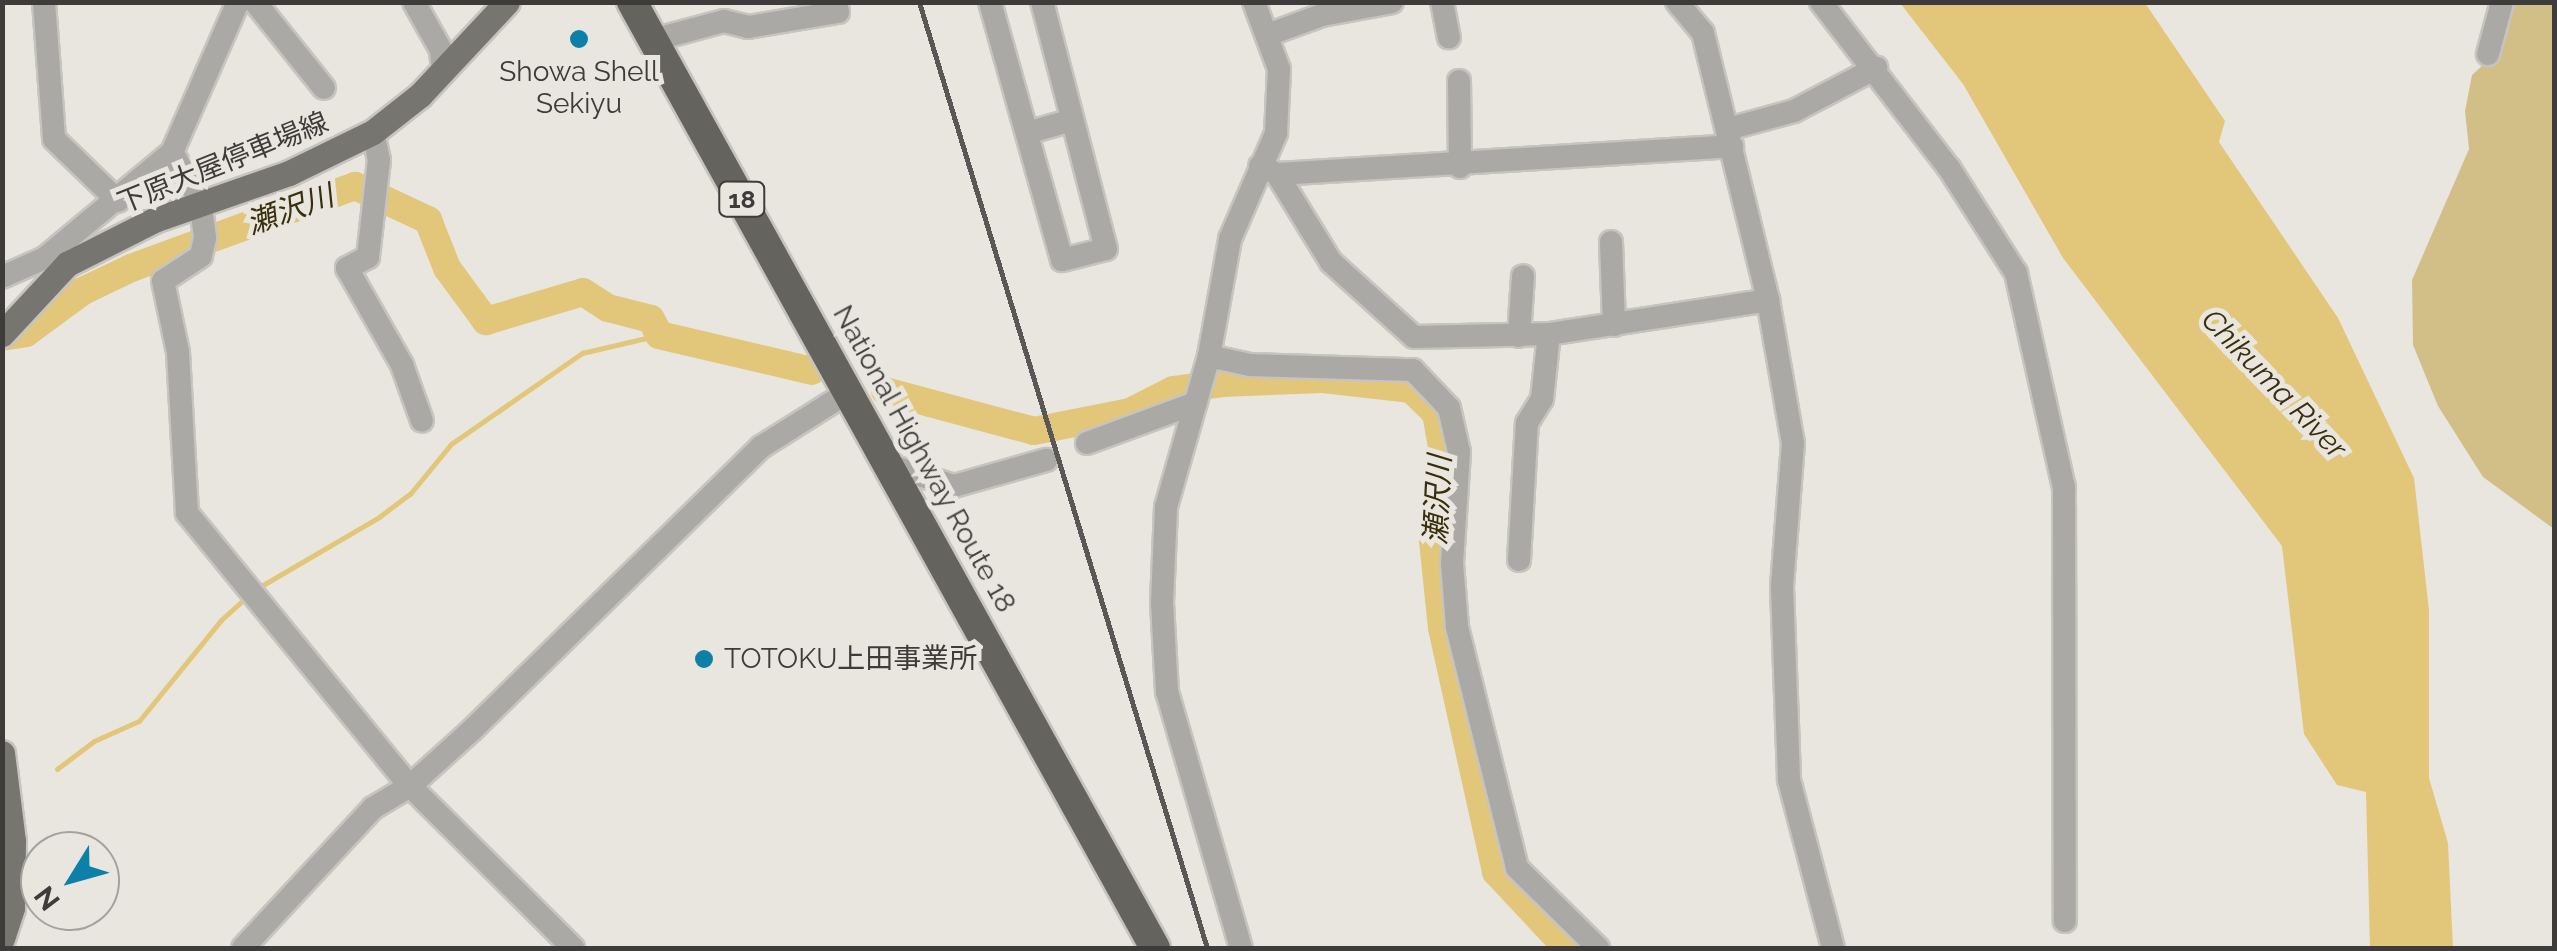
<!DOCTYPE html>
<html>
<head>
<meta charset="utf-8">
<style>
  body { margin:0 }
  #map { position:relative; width:2557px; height:951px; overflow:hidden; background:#e9e6e0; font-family:Raleway,"Noto Sans JP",sans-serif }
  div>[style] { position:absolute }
  .green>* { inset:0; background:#d2bf88 }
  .water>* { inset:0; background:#e2c77a }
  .stream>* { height:5px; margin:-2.5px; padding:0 2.5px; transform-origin:2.5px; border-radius:2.5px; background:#e2c77a }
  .river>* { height:28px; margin:-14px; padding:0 14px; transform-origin:14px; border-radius:14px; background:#e2c77a }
  .roads { filter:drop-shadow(2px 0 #c7c4bf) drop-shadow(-2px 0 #c7c4bf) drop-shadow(0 2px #c7c4bf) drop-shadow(0 -2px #c7c4bf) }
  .minor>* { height:22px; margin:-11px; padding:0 11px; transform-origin:11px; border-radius:11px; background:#aaa9a6 }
  .major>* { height:25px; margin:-12.5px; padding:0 12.5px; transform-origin:12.5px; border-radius:12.5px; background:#777570 }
  .highway>* { height:30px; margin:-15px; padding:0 15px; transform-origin:15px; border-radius:15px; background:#65635d }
  .rail>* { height:5px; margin:-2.5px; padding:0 2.5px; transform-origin:2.5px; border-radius:2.5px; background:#5a5856 }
  .dots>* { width:28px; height:28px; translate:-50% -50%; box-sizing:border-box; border:5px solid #e9e6e0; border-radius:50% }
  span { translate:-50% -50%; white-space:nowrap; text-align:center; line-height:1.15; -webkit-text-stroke:10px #e9e6e0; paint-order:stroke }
  .shield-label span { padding:2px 8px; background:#e9e6e0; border:2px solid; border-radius:8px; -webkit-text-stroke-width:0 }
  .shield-label { font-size:25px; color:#3d3c3a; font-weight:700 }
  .poi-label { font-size:28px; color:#3d3c3a }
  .left { translate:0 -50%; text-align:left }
  .street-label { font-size:28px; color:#3d3c3a }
  .water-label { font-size:30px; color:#3a2f0c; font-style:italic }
  .frame { position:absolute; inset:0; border:5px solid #3d3c3a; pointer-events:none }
  .north { position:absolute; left:20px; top:831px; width:100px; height:100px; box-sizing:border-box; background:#e9e6e0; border:2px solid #a4a29e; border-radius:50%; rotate:233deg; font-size:28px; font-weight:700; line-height:40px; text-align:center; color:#3d3c3a }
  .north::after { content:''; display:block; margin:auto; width:35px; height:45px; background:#0d80a7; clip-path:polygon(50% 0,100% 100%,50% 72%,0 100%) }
</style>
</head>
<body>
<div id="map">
  <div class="green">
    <i style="clip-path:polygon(2509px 3px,2554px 3px,2554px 529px,2483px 477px,2438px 406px,2413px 345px,2412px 280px,2469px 149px,2465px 111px,2472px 75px,2493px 56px)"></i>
  </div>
  <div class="water">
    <i style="clip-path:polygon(1900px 3px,2145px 3px,2225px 121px,2219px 142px,2338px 318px,2414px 478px,2429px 610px,2429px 778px,2448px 843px,2453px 948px,2370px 948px,2366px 792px,2337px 785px,2304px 734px,2282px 546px,2063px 258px,1963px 84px)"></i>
  </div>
  <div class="stream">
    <i style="left:256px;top:589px;width:143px;rotate:-30.3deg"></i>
    <i style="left:379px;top:517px;width:39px;rotate:-37deg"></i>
    <i style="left:410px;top:494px;width:65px;rotate:-50.6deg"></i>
    <i style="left:451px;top:444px;width:160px;rotate:-34.8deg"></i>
    <i style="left:582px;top:353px;width:79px;rotate:-13.2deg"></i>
    <i style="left:57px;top:769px;width:46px;rotate:-37.1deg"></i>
    <i style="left:94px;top:741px;width:49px;rotate:-24deg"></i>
    <i style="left:139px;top:721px;width:130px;rotate:-50.9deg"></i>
    <i style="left:221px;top:620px;width:36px;rotate:-42deg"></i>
  </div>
  <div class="river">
    <i style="left:2px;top:337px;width:24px;rotate:-9deg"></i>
    <i style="left:26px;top:333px;width:71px;rotate:-36.4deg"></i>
    <i style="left:83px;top:291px;width:53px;rotate:-25.6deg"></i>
    <i style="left:131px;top:268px;width:239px;rotate:-20.1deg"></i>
    <i style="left:355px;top:186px;width:81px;rotate:25deg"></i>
    <i style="left:428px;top:220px;width:52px;rotate:68.4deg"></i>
    <i style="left:447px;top:268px;width:66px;rotate:53.7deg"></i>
    <i style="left:486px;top:321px;width:101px;rotate:-16.6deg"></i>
    <i style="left:583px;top:292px;width:30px;rotate:33deg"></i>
    <i style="left:608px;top:308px;width:44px;rotate:14.3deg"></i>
    <i style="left:651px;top:319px;width:18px;rotate:63deg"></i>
    <i style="left:659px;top:335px;width:157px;rotate:13.2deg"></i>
    <i style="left:885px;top:391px;width:154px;rotate:15deg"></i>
    <i style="left:1034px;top:431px;width:98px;rotate:-11.2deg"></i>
    <i style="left:1130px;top:412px;width:48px;rotate:-27.1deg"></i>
    <i style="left:1173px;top:390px;width:50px;rotate:-8deg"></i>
    <i style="left:1223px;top:383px;width:100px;rotate:-2.3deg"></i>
    <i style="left:1323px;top:379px;width:89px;rotate:6.5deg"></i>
    <i style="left:1411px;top:389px;width:35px;rotate:44deg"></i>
    <i style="left:1436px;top:413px;width:35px;rotate:80deg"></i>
    <i style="left:1442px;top:447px;width:94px;rotate:95.5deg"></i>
    <i style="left:1433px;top:541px;width:87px;rotate:84.1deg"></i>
    <i style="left:1442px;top:628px;width:250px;rotate:77.5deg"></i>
    <i style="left:1496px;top:872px;width:104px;rotate:46.9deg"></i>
  </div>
  <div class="roads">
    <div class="minor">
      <i style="left:44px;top:2px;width:137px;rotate:85.8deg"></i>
      <i style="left:54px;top:139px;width:89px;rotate:44.1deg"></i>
      <i style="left:238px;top:2px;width:164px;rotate:113.7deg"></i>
      <i style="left:172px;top:152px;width:56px;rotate:60.3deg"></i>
      <i style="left:200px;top:201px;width:37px;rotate:82deg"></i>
      <i style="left:205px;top:238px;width:18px;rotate:103deg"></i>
      <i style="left:201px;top:256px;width:45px;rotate:146.7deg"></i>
      <i style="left:163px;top:281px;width:73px;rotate:78.1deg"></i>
      <i style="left:178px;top:352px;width:161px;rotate:86.8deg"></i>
      <i style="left:187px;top:513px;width:353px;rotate:50.8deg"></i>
      <i style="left:410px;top:786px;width:230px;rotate:44.8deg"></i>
      <i style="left:255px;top:2px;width:110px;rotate:51.3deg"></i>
      <i style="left:414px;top:2px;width:55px;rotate:60.6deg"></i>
      <i style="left:441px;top:50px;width:23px;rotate:85deg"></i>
      <i style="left:990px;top:2px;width:268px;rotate:74.4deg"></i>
      <i style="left:1062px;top:260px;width:45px;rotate:-14deg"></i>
      <i style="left:1106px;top:249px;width:255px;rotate:-104.5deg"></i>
      <i style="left:1442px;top:2px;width:36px;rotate:79deg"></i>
      <i style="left:1677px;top:2px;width:40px;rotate:50deg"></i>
      <i style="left:1703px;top:33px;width:275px;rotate:76.3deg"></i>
      <i style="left:1768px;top:300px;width:145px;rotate:80.1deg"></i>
      <i style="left:1793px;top:443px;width:144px;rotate:94.4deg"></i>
      <i style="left:1782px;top:587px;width:193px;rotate:87.9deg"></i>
      <i style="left:1789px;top:780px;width:174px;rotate:75.3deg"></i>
      <i style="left:1821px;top:2px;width:210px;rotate:52.4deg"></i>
      <i style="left:1949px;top:168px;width:125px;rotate:57.5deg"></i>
      <i style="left:2016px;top:273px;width:219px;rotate:77.4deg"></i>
      <i style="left:2064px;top:487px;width:434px;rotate:89.9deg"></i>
      <i style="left:1270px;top:34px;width:55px;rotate:-20.1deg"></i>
      <i style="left:1322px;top:15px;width:71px;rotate:-10.5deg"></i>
      <i style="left:653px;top:40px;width:73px;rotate:-15deg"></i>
      <i style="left:724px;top:21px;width:25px;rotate:14deg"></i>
      <i style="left:748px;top:27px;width:91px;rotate:-9.5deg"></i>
      <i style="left:838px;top:12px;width:10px;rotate:-101deg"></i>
      <i style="left:2488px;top:54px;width:54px;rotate:-74.9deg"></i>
      <i style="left:1459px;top:81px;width:86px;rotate:89.3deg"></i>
      <i style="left:1728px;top:129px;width:68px;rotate:-15.3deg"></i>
      <i style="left:1794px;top:111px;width:93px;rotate:-27.7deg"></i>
      <i style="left:373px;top:132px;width:29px;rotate:78deg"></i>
      <i style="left:379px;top:160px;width:98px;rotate:96.5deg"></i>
      <i style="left:368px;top:257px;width:24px;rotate:152deg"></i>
      <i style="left:347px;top:268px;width:112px;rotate:60.4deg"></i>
      <i style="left:402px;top:365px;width:59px;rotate:70.3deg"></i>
      <i style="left:1027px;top:133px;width:47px;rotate:-16.1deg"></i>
      <i style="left:1260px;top:166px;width:19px;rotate:25deg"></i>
      <i style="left:1277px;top:174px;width:103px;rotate:58.5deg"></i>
      <i style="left:1331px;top:262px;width:112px;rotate:42.1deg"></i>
      <i style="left:1414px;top:337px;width:135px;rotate:-1.3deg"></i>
      <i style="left:1549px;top:334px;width:222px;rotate:-8.8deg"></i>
      <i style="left:1277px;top:174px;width:456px;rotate:-3.5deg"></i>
      <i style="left:1611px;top:242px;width:83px;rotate:87.9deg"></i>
      <i style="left:2px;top:277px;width:47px;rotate:-23.8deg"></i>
      <i style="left:45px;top:258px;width:165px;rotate:-39.8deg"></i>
      <i style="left:1519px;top:336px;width:60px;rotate:-86.2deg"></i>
      <i style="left:1209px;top:356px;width:42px;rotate:12.4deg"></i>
      <i style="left:1250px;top:365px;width:163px;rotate:1.8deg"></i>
      <i style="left:1413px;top:370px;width:52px;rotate:46.5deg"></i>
      <i style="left:1449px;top:408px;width:45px;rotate:77.2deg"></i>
      <i style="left:1459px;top:452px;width:111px;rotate:93.6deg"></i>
      <i style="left:1452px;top:563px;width:64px;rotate:85.5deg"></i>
      <i style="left:1457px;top:627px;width:248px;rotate:76deg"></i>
      <i style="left:1517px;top:868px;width:114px;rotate:44.6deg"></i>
      <i style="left:1087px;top:443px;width:116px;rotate:-20.2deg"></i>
      <i style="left:891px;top:466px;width:66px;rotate:17.6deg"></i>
      <i style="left:954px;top:486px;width:96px;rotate:-15.8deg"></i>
      <i style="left:1519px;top:560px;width:137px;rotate:-86.7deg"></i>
      <i style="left:1527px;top:423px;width:28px;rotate:-58deg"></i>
      <i style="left:1542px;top:399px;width:65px;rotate:-83.9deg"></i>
      <i style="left:243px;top:948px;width:191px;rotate:-47.1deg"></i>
      <i style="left:373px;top:808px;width:43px;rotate:-30.7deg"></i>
      <i style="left:410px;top:786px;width:85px;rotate:-42.1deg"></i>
      <i style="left:473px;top:729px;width:403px;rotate:-44.4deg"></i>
      <i style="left:761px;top:447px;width:105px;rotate:-32.2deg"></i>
      <i style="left:1241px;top:948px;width:266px;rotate:-106.1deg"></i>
      <i style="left:1167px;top:692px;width:89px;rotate:-93.2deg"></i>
      <i style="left:1162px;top:603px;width:96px;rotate:-87.6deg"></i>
      <i style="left:1166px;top:507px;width:157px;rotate:-74.1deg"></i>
      <i style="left:1209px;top:356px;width:119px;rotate:-79.8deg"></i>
      <i style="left:1230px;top:239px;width:116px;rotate:-66.5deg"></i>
      <i style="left:1276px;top:133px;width:64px;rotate:-87.3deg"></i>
      <i style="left:1279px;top:69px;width:72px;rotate:-110.5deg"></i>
    </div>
    <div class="major">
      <i style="left:2px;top:334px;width:96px;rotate:-47.1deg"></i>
      <i style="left:67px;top:264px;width:97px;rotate:-26.8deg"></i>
      <i style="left:154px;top:220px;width:143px;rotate:-19.2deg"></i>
      <i style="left:289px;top:173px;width:93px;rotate:-26deg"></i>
      <i style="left:373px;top:132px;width:60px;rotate:-38.2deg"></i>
      <i style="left:420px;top:95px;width:127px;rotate:-46.9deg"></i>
      <i style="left:2px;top:753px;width:89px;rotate:82.9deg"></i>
      <i style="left:13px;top:841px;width:67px;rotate:90.9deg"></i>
      <i style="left:12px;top:908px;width:32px;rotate:108deg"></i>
    </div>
    <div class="highway">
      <i style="left:632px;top:2px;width:1081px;rotate:61.06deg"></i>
    </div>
  </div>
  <div class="rail">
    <i style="left:919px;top:2px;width:989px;rotate:73.07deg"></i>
  </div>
  <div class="dots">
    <i style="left:579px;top:39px;background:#0d80a7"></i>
    <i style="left:704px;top:659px;background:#0d80a7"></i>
  </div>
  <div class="shield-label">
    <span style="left:742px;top:199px">18</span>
  </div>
  <div class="poi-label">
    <span style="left:579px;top:88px">Showa Shell<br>Sekiyu</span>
    <span class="left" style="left:724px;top:659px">TOTOKU上田事業所</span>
  </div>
  <div class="street-label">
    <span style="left:223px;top:163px;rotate:-22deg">下原大屋停車場線</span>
    <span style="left:924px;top:459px;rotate:61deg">National Highway Route 18</span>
  </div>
  <div class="water-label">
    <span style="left:290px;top:210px;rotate:-20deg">瀬沢川</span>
    <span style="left:2274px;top:384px;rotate:46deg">Chikuma River</span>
    <span style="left:1438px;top:500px;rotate:-87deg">瀬沢川</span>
  </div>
  <div class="frame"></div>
  <div class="north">N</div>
</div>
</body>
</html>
